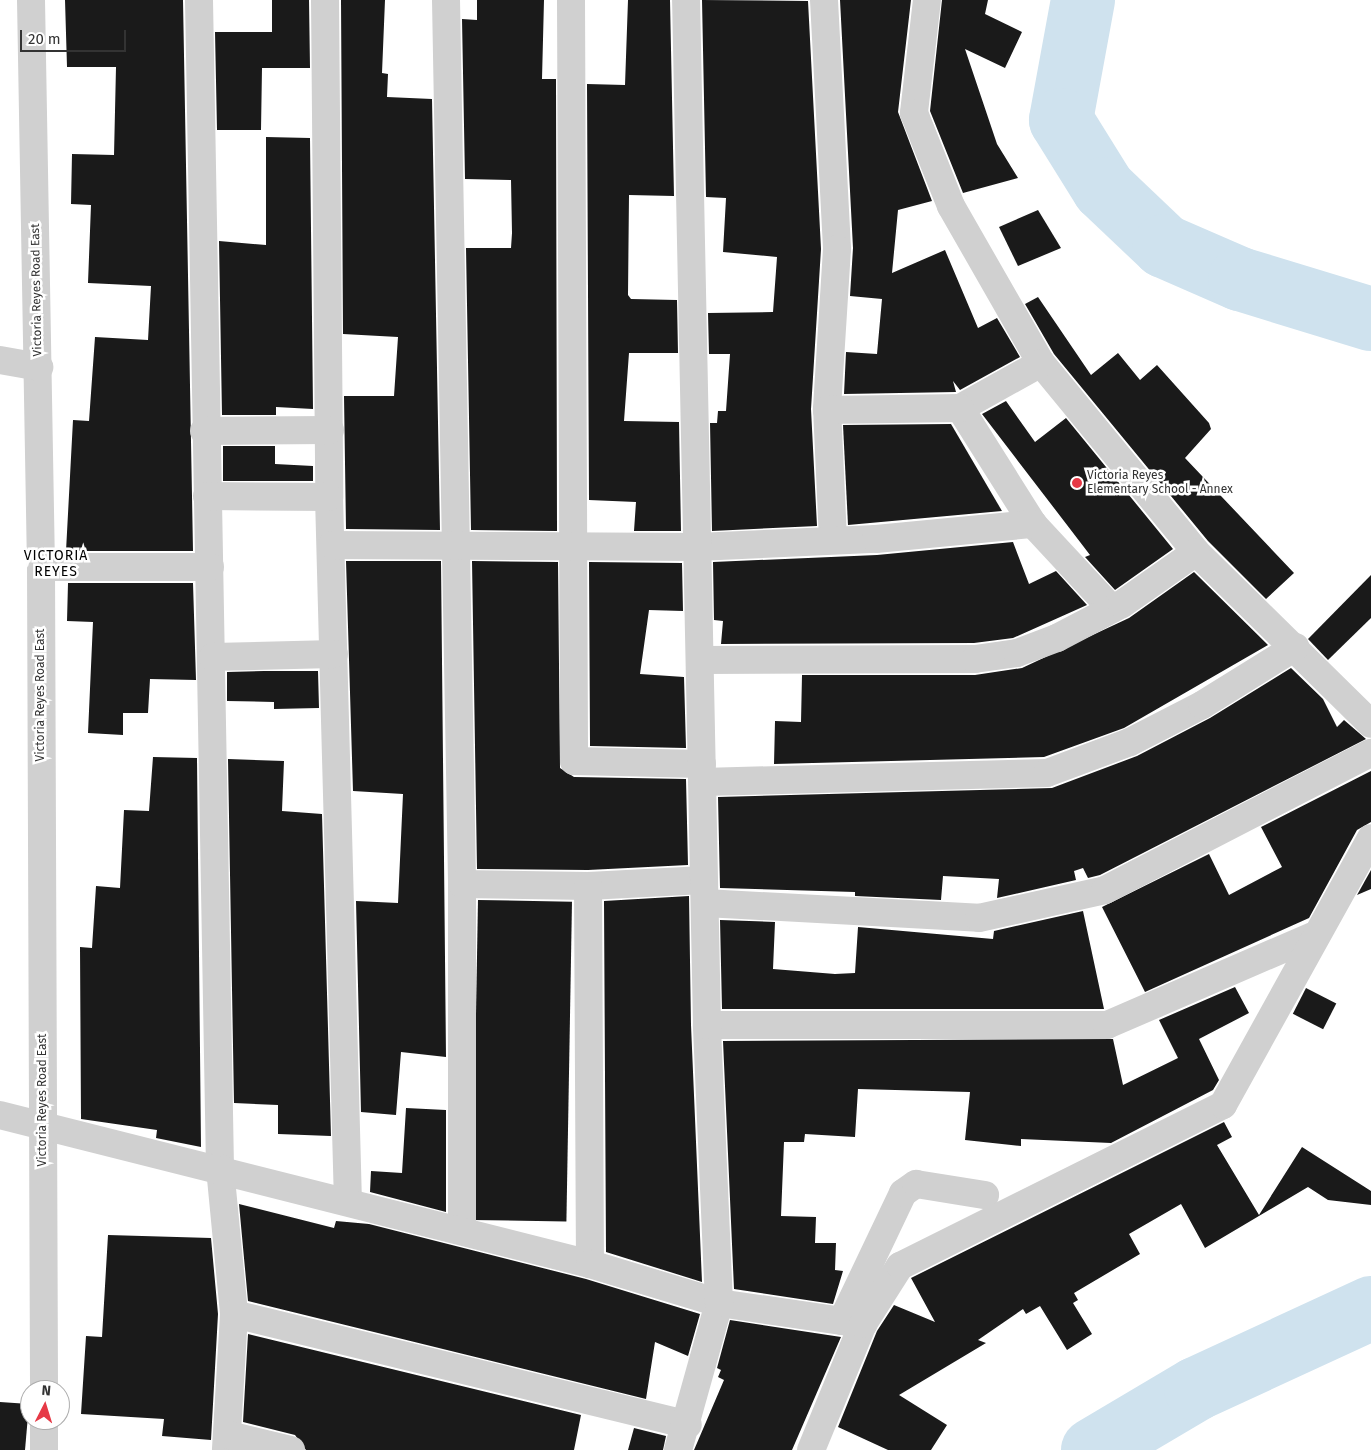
<!DOCTYPE html>
<html>
<head>
<meta charset="utf-8">
<style>
  body { margin:0 }
  #map { position:relative; width:1371px; height:1450px; overflow:hidden; background:#fff; font-family:"Fira Sans",sans-serif }
  div>[style] { position:absolute }
  .river>* { height:64px; margin:-32px; padding:0 32px; transform-origin:32px; border-radius:32px; background:#cfe2ee }
  .building>* { inset:0; background:#1a1a1a; transform-origin:0 0 }
  .minor>* { height:28px; margin:-14px; padding:0 14px; transform-origin:14px; border-radius:14px; background:#d0d0d0 }
  .dots>* { width:14px; height:14px; translate:-50% -50%; box-sizing:border-box; border:2px solid #fff; border-radius:50% }
  span { translate:-50% -50%; white-space:nowrap; text-align:center; line-height:1.15; -webkit-text-stroke:5px #fff; paint-order:stroke }
  .street-label { font-size:12px; color:#333 }
  .poi-label { font-size:12px; color:#333 }
  .left { translate:0 -50%; text-align:left }
  .neighbourhood-label { font-size:14px; color:#000; letter-spacing:1px }
  .north { position:absolute; left:20px; top:1380px; width:50px; height:50px; box-sizing:border-box; background:#fff; border:1px solid #adadad; border-radius:50%; rotate:5deg; font-size:14px; font-weight:700; line-height:20px; text-align:center; color:#333 }
  .north::after { content:''; display:block; margin:auto; width:18px; height:22px; background:#e63946; clip-path:polygon(50% 0,100% 100%,50% 72%,0 100%) }
  .scale { position:absolute; left:20px; top:30px; width:106px; height:22px; box-sizing:border-box; border:2px solid #333; border-top:0; padding-left:6px; font-size:15px; line-height:18px; white-space:nowrap; color:#333; -webkit-text-stroke:4px #fff; paint-order:stroke }
</style>
</head>
<body>
<div id="map">
  <div class="river">
    <i style="left:1083px;top:0;width:122px;rotate:100.4deg"></i>
    <i style="left:1061px;top:120px;width:81px;rotate:58.1deg"></i>
    <i style="left:1104px;top:189px;width:83px;rotate:43.5deg"></i>
    <i style="left:1164px;top:246px;width:83px;rotate:23.5deg"></i>
    <i style="left:1240px;top:279px;width:137px;rotate:17deg"></i>
    <i style="left:1093px;top:1450px;width:120px;rotate:-30.6deg"></i>
    <i style="left:1196px;top:1389px;width:193px;rotate:-24.8deg"></i>
  </div>
  <div class="building">
    <i style="clip-path:polygon(65px 0,183px 0,193px 551px,66px 551px,73px 420px,89px 421px,95px 337px,148px 340px,151px 286px,88px 283px,91px 205px,71px 204px,72px 154px,114px 155px,116px 67px,67px 67px)"></i>
    <i style="clip-path:polygon(272px 0,309px 0,310px 68px,262px 68px,261px 130px,217px 130px,215px 32px,272px 32px)"></i>
    <i style="clip-path:polygon(341px 0,385px 0,382px 73px,388px 74px,387px 97px,432px 99px,440px 530px,346px 529px,344px 396px,394px 396px,398px 337px,343px 334px)"></i>
    <i style="clip-path:polygon(477px 0,544px 0,542px 79px,556px 79px,557px 531px,471px 530px,466px 248px,511px 248px,512px 233px,511px 180px,465px 179px,462px 19px,477px 20px)"></i>
    <i style="clip-path:polygon(628px 0,670px 0,674px 196px,629px 195px,628px 295px,631px 299px,677px 300px,678px 353px,629px 353px,624px 421px,679px 422px,681px 531px,634px 531px,636px 502px,589px 500px,587px 84px,625px 85px)"></i>
    <i style="clip-path:polygon(702px 0,808px 1px,821px 249px,811px 409px,817px 526px,712px 531px,710px 423px,717px 423px,718px 411px,726px 411px,730px 354px,709px 354px,708px 313px,773px 312px,777px 257px,723px 252px,726px 198px,706px 197px)"></i>
    <i style="clip-path:polygon(840px 0,911px 0,898px 112px,932px 201px,898px 210px,892px 273px,945px 250px,978px 328px,997px 318px,1020px 357px,960px 390px,953px 381px,956px 392px,844px 394px,846px 352px,877px 354px,882px 299px,850px 296px,853px 248px)"></i>
    <i style="clip-path:polygon(942px 0,988px 0,985px 14px,1022px 32px,1005px 68px,965px 49px,997px 144px,1018px 178px,963px 193px,930px 111px)"></i>
    <i style="clip-path:polygon(266px 137px,310px 138px,313px 409px,276px 407px,276px 415px,222px 415px,219px 241px,266px 245px)"></i>
    <i style="clip-path:polygon(1038px 210px,1061px 248px,1018px 266px,999px 227px)"></i>
    <i style="clip-path:polygon(1038px 297px,1091px 375px,1118px 353px,1140px 380px,1157px 365px,1209px 423px,1211px 429px,1185px 458px,1294px 573px,1266px 599px,1208px 541px,1054px 354px,1025px 304px)"></i>
    <i style="clip-path:polygon(1006px 401px,1035px 442px,1066px 418px,1173px 549px,1115px 590px,1085px 557px,1090px 555px,982px 414px)"></i>
    <i style="clip-path:polygon(951px 424px,1002px 511px,848px 525px,843px 425px)"></i>
    <i style="clip-path:polygon(223px 446px,275px 446px,275px 464px,313px 466px,313px 481px,223px 481px)"></i>
    <i style="clip-path:polygon(1013px 542px,1029px 584px,1056px 571px,1087px 605px,1013px 638px,974px 643px,721px 644px,723px 621px,714px 620px,713px 562px,877px 555px)"></i>
    <i style="clip-path:polygon(346px 561px,441px 561px,446px 1057px,401px 1052px,396px 1115px,361px 1112px,356px 901px,398px 903px,403px 794px,353px 791px)"></i>
    <i style="clip-path:polygon(472px 561px,558px 562px,560px 768px,574px 777px,686px 779px,688px 865px,588px 870px,477px 869px)"></i>
    <i style="clip-path:polygon(589px 562px,682px 563px,683px 611px,649px 610px,640px 674px,684px 677px,686px 748px,590px 746px)"></i>
    <i style="clip-path:polygon(1194px 572px,1268px 645px,1124px 728px,1044px 757px,774px 764px,775px 721px,801px 722px,802px 675px,975px 675px,1022px 668px,1129px 618px)"></i>
    <i style="clip-path:polygon(1371px 575px,1371px 618px,1328px 660px,1308px 639px)"></i>
    <i style="clip-path:polygon(68px 583px,193px 583px,196px 680px,150px 679px,148px 713px,123px 713px,123px 735px,88px 733px,93px 622px,67px 621px)"></i>
    <i style="clip-path:polygon(1291px 668px,1323px 699px,1337px 727px,1344px 720px,1366px 739px,1100px 875px,1088px 878px,1083px 868px,1074px 871px,1076px 880px,997px 898px,999px 879px,943px 876px,941px 900px,855px 896px,855px 892px,720px 888px,718px 797px,1052px 788px,1137px 756px,1210px 718px)"></i>
    <i style="clip-path:polygon(264px 671px,318px 671px,319px 708px,274px 709px,274px 702px,227px 701px,227px 672px)"></i>
    <i style="clip-path:polygon(153px 757px,197px 758px,201px 1147px,156px 1138px,157px 1130px,81px 1119px,80px 947px,92px 948px,96px 886px,120px 888px,124px 810px,149px 811px)"></i>
    <i style="clip-path:polygon(228px 759px,284px 761px,282px 811px,322px 814px,331px 1136px,278px 1134px,278px 1105px,234px 1103px)"></i>
    <i style="clip-path:polygon(1371px 771px,1371px 822px,1357px 830px,1309px 918px,1145px 992px,1102px 907px,1209px 854px,1229px 895px,1282px 867px,1261px 827px)"></i>
    <i style="clip-path:polygon(1371px 870px,1371px 889px,1357px 895px)"></i>
    <i style="clip-path:polygon(689px 896px,691px 1025px,702px 1282px,606px 1252px,604px 901px)"></i>
    <i style="left:478px;top:900px;width:94px;height:320px;rotate:1deg"></i>
    <i style="clip-path:polygon(1083px 911px,1104px 1009px,722px 1009px,720px 920px,775px 922px,773px 969px,835px 974px,855px 973px,858px 927px,993px 939px,994px 931px)"></i>
    <i style="clip-path:polygon(1235px 987px,1249px 1013px,1199px 1039px,1219px 1080px,1213px 1090px,1111px 1143px,1021px 1139px,1021px 1146px,965px 1140px,970px 1092px,858px 1089px,855px 1137px,805px 1134px,804px 1142px,784px 1142px,781px 1216px,816px 1217px,815px 1243px,836px 1243px,835px 1270px,843px 1271px,833px 1304px,734px 1289px,723px 1041px,1113px 1039px,1123px 1085px,1178px 1058px,1159px 1020px)"></i>
    <i style="left:1306px;top:988px;width:34px;height:29px;rotate:27deg"></i>
    <i style="clip-path:polygon(406px 1108px,446px 1110px,446px 1212px,370px 1192px,371px 1171px,402px 1173px)"></i>
    <i style="clip-path:polygon(1224px 1122px,1232px 1137px,1217px 1145px,1259px 1215px,1302px 1147px,1371px 1191px,1371px 1205px,1328px 1200px,1308px 1187px,1205px 1248px,1181px 1204px,1129px 1234px,1140px 1254px,1074px 1293px,1078px 1300px,1073px 1303px,1092px 1334px,1067px 1350px,1040px 1306px,1026px 1314px,1023px 1309px,978px 1340px,986px 1343px,899px 1395px,947px 1425px,931px 1450px,888px 1450px,838px 1427px,877px 1331px,894px 1305px,935px 1322px,911px 1278px)"></i>
    <i style="clip-path:polygon(239px 1204px,334px 1228px,336px 1221px,369px 1224px,586px 1279px,700px 1314px,688px 1356px,655px 1342px,646px 1399px,248px 1301px)"></i>
    <i style="clip-path:polygon(108px 1235px,211px 1238px,218px 1314px,211px 1440px,162px 1436px,164px 1419px,81px 1414px,86px 1336px,102px 1337px)"></i>
    <i style="clip-path:polygon(730px 1320px,841px 1337px,792px 1450px,694px 1450px,724px 1380px,718px 1377px,721px 1370px,717px 1368px)"></i>
    <i style="clip-path:polygon(248px 1334px,581px 1415px,574px 1450px,306px 1450px,295px 1435px,243px 1422px)"></i>
    <i style="clip-path:polygon(0 1402px,29px 1404px,25px 1450px,0 1450px)"></i>
    <i style="clip-path:polygon(634px 1428px,666px 1436px,663px 1450px,628px 1450px)"></i>
  </div>
  <div class="minor">
    <i style="left:31px;top:0;width:567px;rotate:88.99deg"></i>
    <i style="left:41px;top:567px;width:823px;rotate:89.79deg"></i>
    <i style="left:199px;top:0;width:1168px;rotate:88.97deg"></i>
    <i style="left:220px;top:1168px;width:147px;rotate:84.5deg"></i>
    <i style="left:234px;top:1314px;width:136px;rotate:93.4deg"></i>
    <i style="left:325px;top:0;width:497px;rotate:89.5deg"></i>
    <i style="left:329px;top:497px;width:705px;rotate:88.46deg"></i>
    <i style="left:446px;top:0;width:884px;rotate:88.96deg"></i>
    <i style="left:462px;top:884px;width:347px;rotate:90deg"></i>
    <i style="left:571px;top:0;width:761px;rotate:89.77deg"></i>
    <i style="left:574px;top:761px;width:128px;rotate:1.3deg"></i>
    <i style="left:824px;top:0;width:249px;rotate:87deg"></i>
    <i style="left:837px;top:249px;width:161px;rotate:93.6deg"></i>
    <i style="left:927px;top:0;width:114px;rotate:96.6deg"></i>
    <i style="left:914px;top:113px;width:100px;rotate:68.3deg"></i>
    <i style="left:951px;top:206px;width:181px;rotate:60.2deg"></i>
    <i style="left:1041px;top:363px;width:244px;rotate:50.6deg"></i>
    <i style="left:1196px;top:552px;width:245px;rotate:44.5deg"></i>
    <i style="left:0;top:360px;width:40px;rotate:10deg"></i>
    <i style="left:1041px;top:363px;width:93px;rotate:150.9deg"></i>
    <i style="left:960px;top:408px;width:137px;rotate:57.8deg"></i>
    <i style="left:1033px;top:524px;width:116px;rotate:47.1deg"></i>
    <i style="left:204px;top:431px;width:126px;rotate:-0.5deg"></i>
    <i style="left:207px;top:496px;width:122px;rotate:0.5deg"></i>
    <i style="left:833px;top:540px;width:130px;rotate:-92.6deg"></i>
    <i style="left:827px;top:410px;width:133px;rotate:-0.9deg"></i>
    <i style="left:332px;top:545px;width:365px;rotate:0.3deg"></i>
    <i style="left:697px;top:547px;width:179px;rotate:-2.6deg"></i>
    <i style="left:876px;top:539px;width:158px;rotate:-5.5deg"></i>
    <i style="left:41px;top:567px;width:169px"></i>
    <i style="left:213px;top:657px;width:121px;rotate:-1.4deg"></i>
    <i style="left:700px;top:660px;width:275px;rotate:-0.2deg"></i>
    <i style="left:975px;top:659px;width:42px;rotate:-8.1deg"></i>
    <i style="left:1017px;top:653px;width:43px;rotate:-20.6deg"></i>
    <i style="left:1057px;top:638px;width:73px;rotate:-27.6deg"></i>
    <i style="left:1122px;top:604px;width:90px;rotate:-35.1deg"></i>
    <i style="left:702px;top:782px;width:345px;rotate:-1.5deg"></i>
    <i style="left:1047px;top:773px;width:89px;rotate:-20.5deg"></i>
    <i style="left:1130px;top:742px;width:81px;rotate:-27.2deg"></i>
    <i style="left:1202px;top:705px;width:110px;rotate:-31.9deg"></i>
    <i style="left:462px;top:884px;width:126px;rotate:0.9deg"></i>
    <i style="left:588px;top:886px;width:116px;rotate:-3deg"></i>
    <i style="left:588px;top:886px;width:378px;rotate:89.7deg"></i>
    <i style="left:705px;top:903px;width:274px;rotate:3.1deg"></i>
    <i style="left:979px;top:918px;width:129px;rotate:-12.5deg"></i>
    <i style="left:1105px;top:890px;width:299px;rotate:-27.3deg"></i>
    <i style="left:707px;top:1025px;width:400px"></i>
    <i style="left:1107px;top:1025px;width:224px;rotate:-23.4deg"></i>
    <i style="left:0;top:1115px;width:609px;rotate:14.17deg"></i>
    <i style="left:590px;top:1264px;width:135px;rotate:16.8deg"></i>
    <i style="left:719px;top:1303px;width:146px;rotate:8.3deg"></i>
    <i style="left:234px;top:1314px;width:467px;rotate:13.7deg"></i>
    <i style="left:842px;top:1321px;width:142px;rotate:-64.5deg"></i>
    <i style="left:903px;top:1193px;width:16px;rotate:-35deg"></i>
    <i style="left:916px;top:1184px;width:70px;rotate:9.1deg"></i>
    <i style="left:44px;top:1420px;width:30px;rotate:90deg"></i>
    <i style="left:229px;top:1435px;width:64px;rotate:13.6deg"></i>
    <i style="left:678px;top:1450px;width:153px;rotate:-74.4deg"></i>
    <i style="left:719px;top:1303px;width:278px;rotate:-92.5deg"></i>
    <i style="left:707px;top:1025px;width:1025px;rotate:-91.17deg"></i>
    <i style="left:811px;top:1450px;width:136px;rotate:-67.6deg"></i>
    <i style="left:863px;top:1324px;width:69px;rotate:-57.5deg"></i>
    <i style="left:900px;top:1266px;width:361px;rotate:-26.5deg"></i>
    <i style="left:1223px;top:1105px;width:305px;rotate:-61deg"></i>
  </div>
  <div class="dots">
    <i style="left:1077px;top:483px;background:#e63946"></i>
  </div>
  <div class="street-label">
    <span style="left:37px;top:290px;rotate:-91deg">Victoria Reyes Road East</span>
    <span style="left:41px;top:695px;rotate:-90deg">Victoria Reyes Road East</span>
    <span style="left:43px;top:1100px;rotate:-90deg">Victoria Reyes Road East</span>
  </div>
  <div class="poi-label">
    <span class="left" style="left:1087px;top:483px">Victoria Reyes<br>Elementary School - Annex</span>
  </div>
  <div class="neighbourhood-label">
    <span style="left:56px;top:564px">VICTORIA<br>REYES</span>
  </div>
  <div class="north">N</div>
  <div class="scale">20 m</div>
</div>
</body>
</html>
